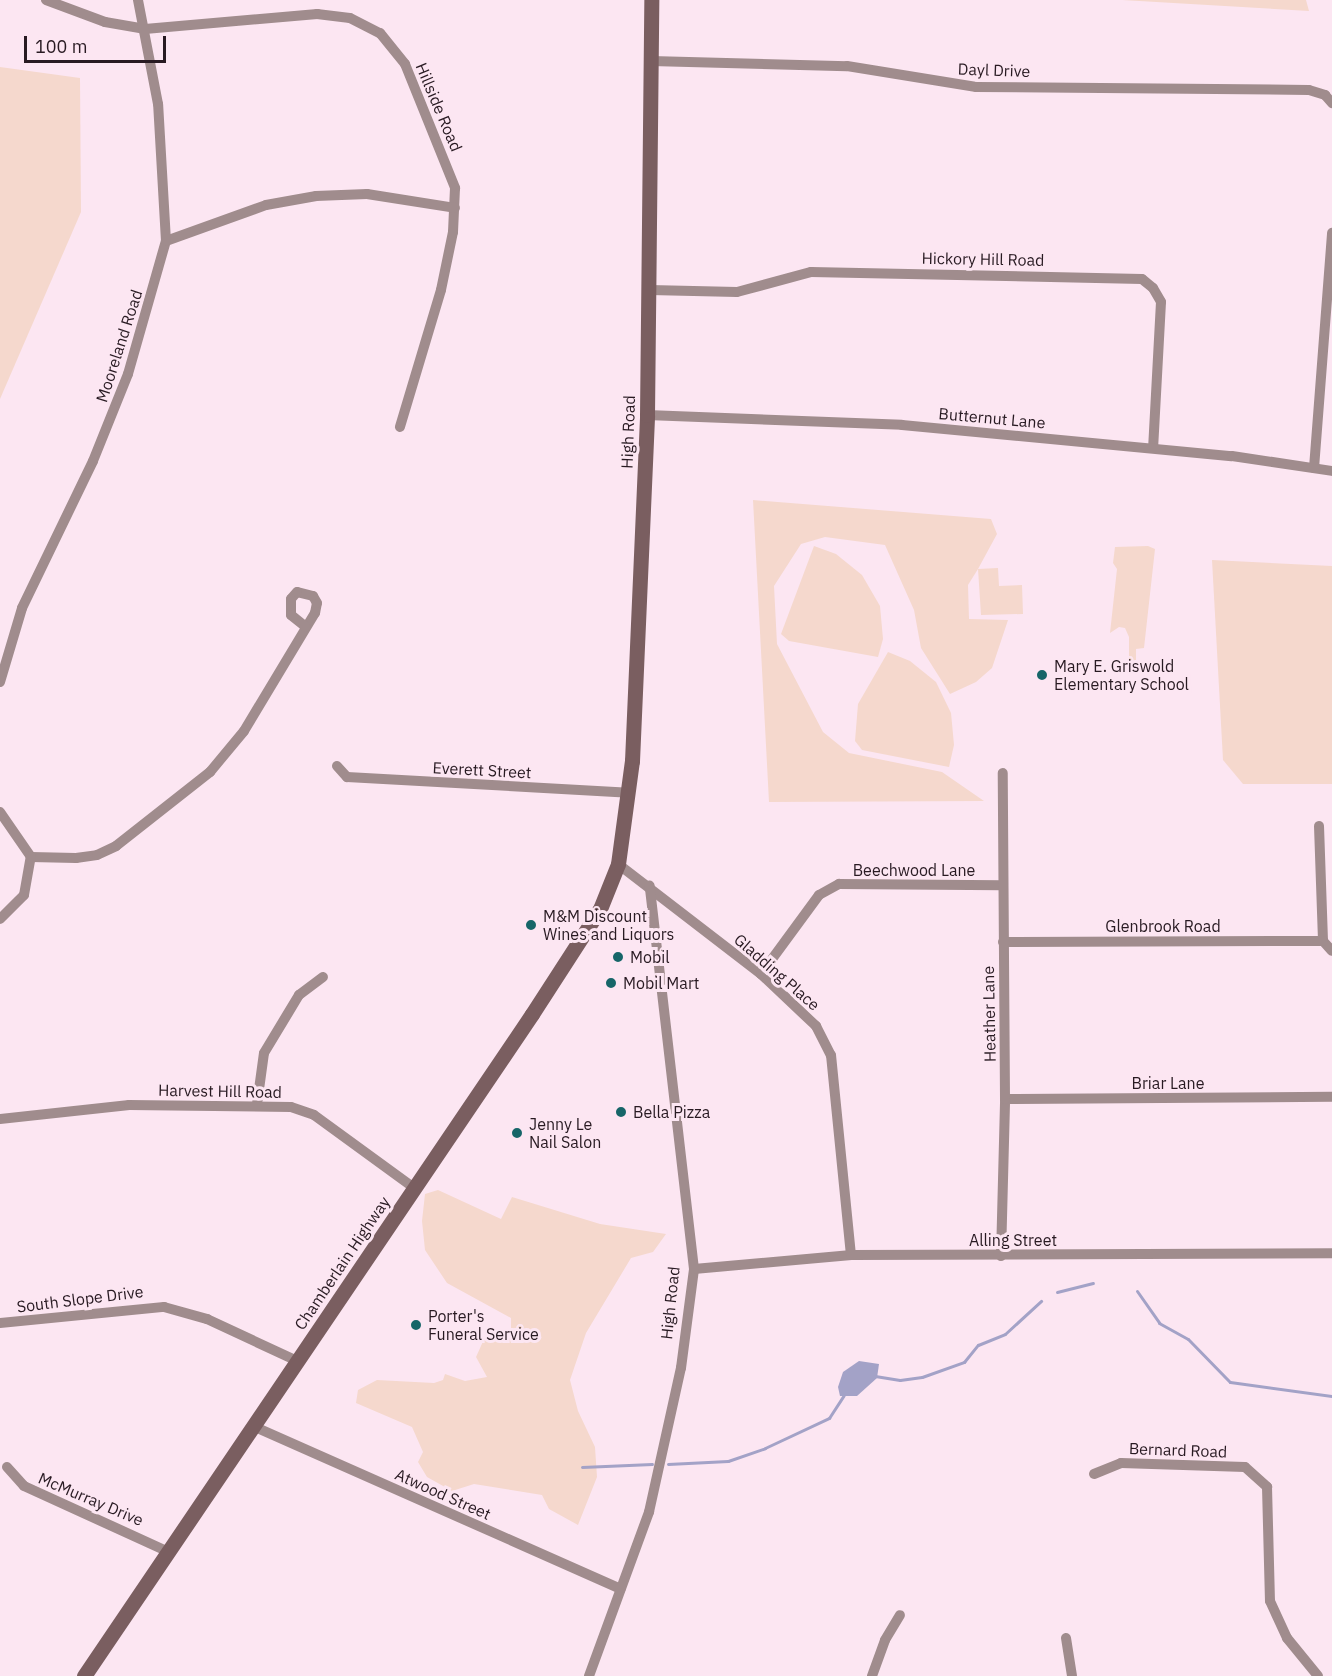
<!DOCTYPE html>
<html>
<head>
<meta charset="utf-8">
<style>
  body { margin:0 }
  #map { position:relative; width:1332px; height:1676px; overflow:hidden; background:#fce6f2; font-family:"IBM Plex Sans",sans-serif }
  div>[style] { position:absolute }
  .green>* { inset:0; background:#f5d8cd }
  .water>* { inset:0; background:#a3a2c7 }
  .stream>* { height:3px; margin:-1.5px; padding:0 1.5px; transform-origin:1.5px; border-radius:1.5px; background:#a3a2c7 }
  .street>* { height:10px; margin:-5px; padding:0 5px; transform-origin:5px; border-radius:5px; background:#a08c8d }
  .secondary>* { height:15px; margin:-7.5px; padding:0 7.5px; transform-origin:7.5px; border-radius:7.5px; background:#7a5e60 }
  .dots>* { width:16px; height:16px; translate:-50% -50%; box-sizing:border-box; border:3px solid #fce6f2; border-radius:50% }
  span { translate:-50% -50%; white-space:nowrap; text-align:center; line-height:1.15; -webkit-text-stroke:6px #fce6f2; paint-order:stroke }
  .street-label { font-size:16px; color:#281a22 }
  .poi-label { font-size:16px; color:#281a22 }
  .left { translate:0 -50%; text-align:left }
  .scale { position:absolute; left:24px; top:36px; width:142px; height:27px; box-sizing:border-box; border:3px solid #281a22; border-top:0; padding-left:8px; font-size:18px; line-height:21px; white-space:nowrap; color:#281a22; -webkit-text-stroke:4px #fce6f2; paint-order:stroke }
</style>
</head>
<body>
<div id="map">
  <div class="green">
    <i style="clip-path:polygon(1122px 0,1306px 0,1309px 11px)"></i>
    <i style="clip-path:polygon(0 67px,80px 78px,81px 212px,0 399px)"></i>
    <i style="clip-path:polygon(753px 500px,991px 519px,997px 534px,978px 569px,998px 568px,999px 586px,1022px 585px,1023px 614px,981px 615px,978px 569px,968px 585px,969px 619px,1008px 620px,992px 668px,976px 682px,950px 694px,921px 648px,914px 610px,885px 545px,825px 537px,801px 544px,774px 586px,777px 644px,823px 732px,849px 753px,942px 772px,984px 801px,769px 802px)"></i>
    <i style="clip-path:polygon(814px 546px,836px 554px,862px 575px,880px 606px,883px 639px,878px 657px,789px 641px,781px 634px)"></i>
    <i style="clip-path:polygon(1148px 546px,1155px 549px,1144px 648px,1136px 649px,1136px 672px,1129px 672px,1129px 637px,1125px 628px,1119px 627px,1110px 633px,1117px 569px,1113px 563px,1115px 547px)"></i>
    <i style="clip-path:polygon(1212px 560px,1332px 566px,1332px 784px,1243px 784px,1223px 760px)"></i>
    <i style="clip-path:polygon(888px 652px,910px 661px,936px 682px,951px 713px,954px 745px,949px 767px,862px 750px,855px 741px,858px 704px)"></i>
    <i style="clip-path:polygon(438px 1190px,501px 1219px,512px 1197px,600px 1224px,666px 1234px,653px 1252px,631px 1258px,586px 1333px,570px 1380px,578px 1411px,595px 1447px,597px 1477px,578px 1525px,549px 1509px,542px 1495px,474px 1484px,452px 1491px,427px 1477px,418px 1462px,423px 1452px,412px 1427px,356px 1403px,358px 1390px,377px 1380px,434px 1383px,443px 1380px,445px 1374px,465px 1381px,487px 1377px,476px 1357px,485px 1337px,511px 1338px,511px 1318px,447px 1283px,425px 1250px,422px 1221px,425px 1194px)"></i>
  </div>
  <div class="water">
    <i style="clip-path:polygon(859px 1361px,879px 1364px,877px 1378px,857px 1396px,840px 1396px,838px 1387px,843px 1372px)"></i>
  </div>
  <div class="stream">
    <i style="left:1137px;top:1291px;width:39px;rotate:55deg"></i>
    <i style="left:1159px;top:1323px;width:33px;rotate:29deg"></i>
    <i style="left:1188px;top:1339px;width:60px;rotate:45.7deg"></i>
    <i style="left:1230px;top:1382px;width:103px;rotate:7.8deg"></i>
    <i style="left:1057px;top:1292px;width:37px;rotate:-14deg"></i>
    <i style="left:875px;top:1376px;width:25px;rotate:9deg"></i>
    <i style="left:900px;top:1380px;width:22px;rotate:-8deg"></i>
    <i style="left:922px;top:1377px;width:45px;rotate:-19.7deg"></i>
    <i style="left:964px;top:1362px;width:22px;rotate:-51deg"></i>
    <i style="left:978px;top:1345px;width:29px;rotate:-22deg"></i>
    <i style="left:1005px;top:1334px;width:49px;rotate:-42.5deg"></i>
    <i style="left:668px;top:1464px;width:60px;rotate:-2.9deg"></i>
    <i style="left:728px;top:1461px;width:39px;rotate:-19deg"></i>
    <i style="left:765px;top:1448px;width:71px;rotate:-25.1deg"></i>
    <i style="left:829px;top:1418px;width:27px;rotate:-57deg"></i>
    <i style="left:582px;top:1467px;width:70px;rotate:-2.5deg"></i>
  </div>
  <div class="street">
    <i style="left:46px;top:0;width:63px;rotate:20.4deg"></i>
    <i style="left:105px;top:22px;width:41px;rotate:9.9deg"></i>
    <i style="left:145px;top:29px;width:173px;rotate:-5deg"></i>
    <i style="left:317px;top:14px;width:33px;rotate:7deg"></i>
    <i style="left:350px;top:18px;width:34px;rotate:27deg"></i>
    <i style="left:380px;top:33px;width:40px;rotate:51deg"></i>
    <i style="left:405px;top:64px;width:134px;rotate:68deg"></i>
    <i style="left:455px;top:188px;width:44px;rotate:92.6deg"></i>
    <i style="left:453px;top:232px;width:59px;rotate:101.7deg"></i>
    <i style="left:441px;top:290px;width:143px;rotate:106.7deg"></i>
    <i style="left:651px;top:61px;width:196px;rotate:1.5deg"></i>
    <i style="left:847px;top:66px;width:131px;rotate:9.2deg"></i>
    <i style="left:976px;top:87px;width:333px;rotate:0.5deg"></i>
    <i style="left:1309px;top:90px;width:17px;rotate:17deg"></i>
    <i style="left:1325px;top:95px;width:11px;rotate:49deg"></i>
    <i style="left:166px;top:241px;width:106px;rotate:-19.8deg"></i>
    <i style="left:266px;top:205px;width:51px;rotate:-10.2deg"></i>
    <i style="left:316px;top:196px;width:51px;rotate:-2.2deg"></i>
    <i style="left:367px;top:194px;width:89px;rotate:9deg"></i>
    <i style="left:650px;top:290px;width:87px;rotate:1.3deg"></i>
    <i style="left:737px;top:292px;width:77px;rotate:-15.1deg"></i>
    <i style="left:811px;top:272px;width:331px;rotate:1.2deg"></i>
    <i style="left:1142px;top:279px;width:14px;rotate:39deg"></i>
    <i style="left:1153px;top:288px;width:16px;rotate:60deg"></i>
    <i style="left:1161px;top:302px;width:146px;rotate:93.1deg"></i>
    <i style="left:647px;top:415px;width:255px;rotate:2.2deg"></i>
    <i style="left:902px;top:425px;width:331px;rotate:5.4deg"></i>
    <i style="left:1232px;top:456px;width:101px;rotate:8.5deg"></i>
    <i style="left:1314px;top:468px;width:236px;rotate:-85.6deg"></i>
    <i style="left:0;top:682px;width:77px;rotate:-73.4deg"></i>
    <i style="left:22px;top:608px;width:163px;rotate:-64.2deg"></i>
    <i style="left:93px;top:461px;width:94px;rotate:-68.1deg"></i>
    <i style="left:128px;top:374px;width:138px;rotate:-74.1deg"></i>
    <i style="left:166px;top:241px;width:137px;rotate:-93.3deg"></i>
    <i style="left:158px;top:104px;width:106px;rotate:-100.9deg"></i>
    <i style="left:337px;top:766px;width:15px;rotate:48deg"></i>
    <i style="left:347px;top:777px;width:282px;rotate:3.2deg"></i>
    <i style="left:0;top:812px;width:55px;rotate:55.4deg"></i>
    <i style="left:31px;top:857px;width:45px;rotate:1.3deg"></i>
    <i style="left:76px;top:858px;width:21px;rotate:-8deg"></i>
    <i style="left:97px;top:855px;width:21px;rotate:-25deg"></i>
    <i style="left:116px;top:846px;width:120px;rotate:-38.2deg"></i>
    <i style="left:210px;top:772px;width:53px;rotate:-50.3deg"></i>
    <i style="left:244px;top:731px;width:138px;rotate:-59deg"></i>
    <i style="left:315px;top:613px;width:10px;rotate:-79deg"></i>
    <i style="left:317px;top:603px;width:8px;rotate:-120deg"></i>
    <i style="left:313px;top:596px;width:16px;rotate:-166deg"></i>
    <i style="left:297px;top:592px;width:9px;rotate:131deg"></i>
    <i style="left:291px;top:599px;width:16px;rotate:90deg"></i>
    <i style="left:291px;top:615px;width:19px;rotate:39deg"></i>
    <i style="left:1319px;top:826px;width:115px;rotate:88deg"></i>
    <i style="left:1323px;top:941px;width:13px;rotate:48deg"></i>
    <i style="left:618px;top:864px;width:180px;rotate:37.6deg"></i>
    <i style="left:761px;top:974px;width:76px;rotate:43.4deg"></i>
    <i style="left:816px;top:1026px;width:33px;rotate:63deg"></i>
    <i style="left:831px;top:1055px;width:201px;rotate:84.3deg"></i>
    <i style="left:0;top:919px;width:34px;rotate:-45deg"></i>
    <i style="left:24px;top:895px;width:39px;rotate:-80deg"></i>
    <i style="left:1003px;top:942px;width:320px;rotate:-0.2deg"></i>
    <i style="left:761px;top:974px;width:98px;rotate:-53.7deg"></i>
    <i style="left:819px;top:895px;width:23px;rotate:-29deg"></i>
    <i style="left:839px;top:884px;width:163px;rotate:0.4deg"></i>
    <i style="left:1005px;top:1099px;width:327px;rotate:-0.4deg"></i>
    <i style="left:257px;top:1104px;width:51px;rotate:-82.2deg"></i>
    <i style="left:264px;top:1053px;width:68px;rotate:-58.9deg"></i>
    <i style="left:299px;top:995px;width:30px;rotate:-37deg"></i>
    <i style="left:0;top:1119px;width:130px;rotate:-6.2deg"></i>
    <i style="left:129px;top:1105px;width:162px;rotate:0.7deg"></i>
    <i style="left:291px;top:1107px;width:24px;rotate:19deg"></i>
    <i style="left:314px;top:1115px;width:124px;rotate:36.1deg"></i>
    <i style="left:1001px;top:1256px;width:157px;rotate:-88.5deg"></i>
    <i style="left:1005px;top:1099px;width:326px;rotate:-90.4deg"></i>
    <i style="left:694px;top:1269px;width:158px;rotate:-5.1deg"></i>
    <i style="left:851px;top:1255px;width:481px;rotate:-0.2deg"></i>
    <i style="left:0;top:1323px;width:165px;rotate:-5.6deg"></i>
    <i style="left:164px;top:1307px;width:45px;rotate:15.6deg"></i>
    <i style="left:207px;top:1319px;width:99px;rotate:25deg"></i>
    <i style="left:253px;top:1426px;width:402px;rotate:23.9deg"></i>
    <i style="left:7px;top:1467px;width:25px;rotate:48deg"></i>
    <i style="left:24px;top:1486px;width:159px;rotate:24.5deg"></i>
    <i style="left:1094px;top:1474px;width:29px;rotate:-22deg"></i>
    <i style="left:1121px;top:1463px;width:124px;rotate:1.8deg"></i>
    <i style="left:1245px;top:1467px;width:30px;rotate:42deg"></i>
    <i style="left:1267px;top:1487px;width:114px;rotate:88.5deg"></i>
    <i style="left:1270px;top:1601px;width:41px;rotate:65.3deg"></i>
    <i style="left:1287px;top:1638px;width:49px;rotate:50.8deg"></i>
    <i style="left:1066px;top:1638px;width:38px;rotate:81deg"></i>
    <i style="left:589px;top:1676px;width:175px;rotate:-69.9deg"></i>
    <i style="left:649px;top:1512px;width:148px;rotate:-77.5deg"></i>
    <i style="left:681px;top:1368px;width:100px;rotate:-82.5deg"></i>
    <i style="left:694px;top:1269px;width:386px;rotate:-96.6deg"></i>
    <i style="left:872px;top:1676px;width:38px;rotate:-70deg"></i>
    <i style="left:885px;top:1640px;width:29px;rotate:-59deg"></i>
  </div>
  <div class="secondary">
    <i style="left:84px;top:1676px;width:799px;rotate:-55.91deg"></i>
    <i style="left:532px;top:1014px;width:125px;rotate:-57.1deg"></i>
    <i style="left:600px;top:909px;width:48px;rotate:-68.2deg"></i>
    <i style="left:618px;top:864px;width:104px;rotate:-82.3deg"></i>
    <i style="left:632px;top:761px;width:346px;rotate:-87.5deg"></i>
    <i style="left:647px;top:415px;width:415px;rotate:-89.4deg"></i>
  </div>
  <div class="dots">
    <i style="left:1042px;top:675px;background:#166568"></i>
    <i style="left:531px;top:925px;background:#166568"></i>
    <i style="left:618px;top:957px;background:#166568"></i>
    <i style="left:611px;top:983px;background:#166568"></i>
    <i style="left:621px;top:1112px;background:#166568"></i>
    <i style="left:517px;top:1133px;background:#166568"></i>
    <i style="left:416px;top:1325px;background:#166568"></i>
  </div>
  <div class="street-label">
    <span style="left:994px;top:70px;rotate:2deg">Dayl Drive</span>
    <span style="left:439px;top:107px;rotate:67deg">Hillside Road</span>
    <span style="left:983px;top:259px;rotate:1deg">Hickory Hill Road</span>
    <span style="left:119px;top:346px;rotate:-72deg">Mooreland Road</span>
    <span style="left:992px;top:418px;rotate:5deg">Butternut Lane</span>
    <span style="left:628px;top:432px;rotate:-88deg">High Road</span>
    <span style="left:482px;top:770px;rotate:3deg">Everett Street</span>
    <span style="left:914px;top:870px">Beechwood Lane</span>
    <span style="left:1163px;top:926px">Glenbrook Road</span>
    <span style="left:777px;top:972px;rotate:41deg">Gladding Place</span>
    <span style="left:989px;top:1014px;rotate:-91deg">Heather Lane</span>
    <span style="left:1168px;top:1083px">Briar Lane</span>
    <span style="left:220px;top:1091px;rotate:1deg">Harvest Hill Road</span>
    <span style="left:1013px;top:1240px">Alling Street</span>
    <span style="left:342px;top:1263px;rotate:-56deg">Chamberlain Highway</span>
    <span style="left:80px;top:1299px;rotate:-7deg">South Slope Drive</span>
    <span style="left:670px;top:1303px;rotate:-84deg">High Road</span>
    <span style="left:1178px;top:1450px;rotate:2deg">Bernard Road</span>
    <span style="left:443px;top:1494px;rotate:24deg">Atwood Street</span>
    <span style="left:91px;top:1499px;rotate:23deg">McMurray Drive</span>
  </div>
  <div class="poi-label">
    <span class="left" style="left:1054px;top:675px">Mary E. Griswold<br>Elementary School</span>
    <span class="left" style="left:543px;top:925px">M&amp;M Discount<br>Wines and Liquors</span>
    <span class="left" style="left:630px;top:957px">Mobil</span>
    <span class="left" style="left:623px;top:983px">Mobil Mart</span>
    <span class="left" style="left:633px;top:1112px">Bella Pizza</span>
    <span class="left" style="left:529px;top:1133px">Jenny Le<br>Nail Salon</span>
    <span class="left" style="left:428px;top:1325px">Porter's<br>Funeral Service</span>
  </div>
  <div class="scale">100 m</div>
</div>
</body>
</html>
